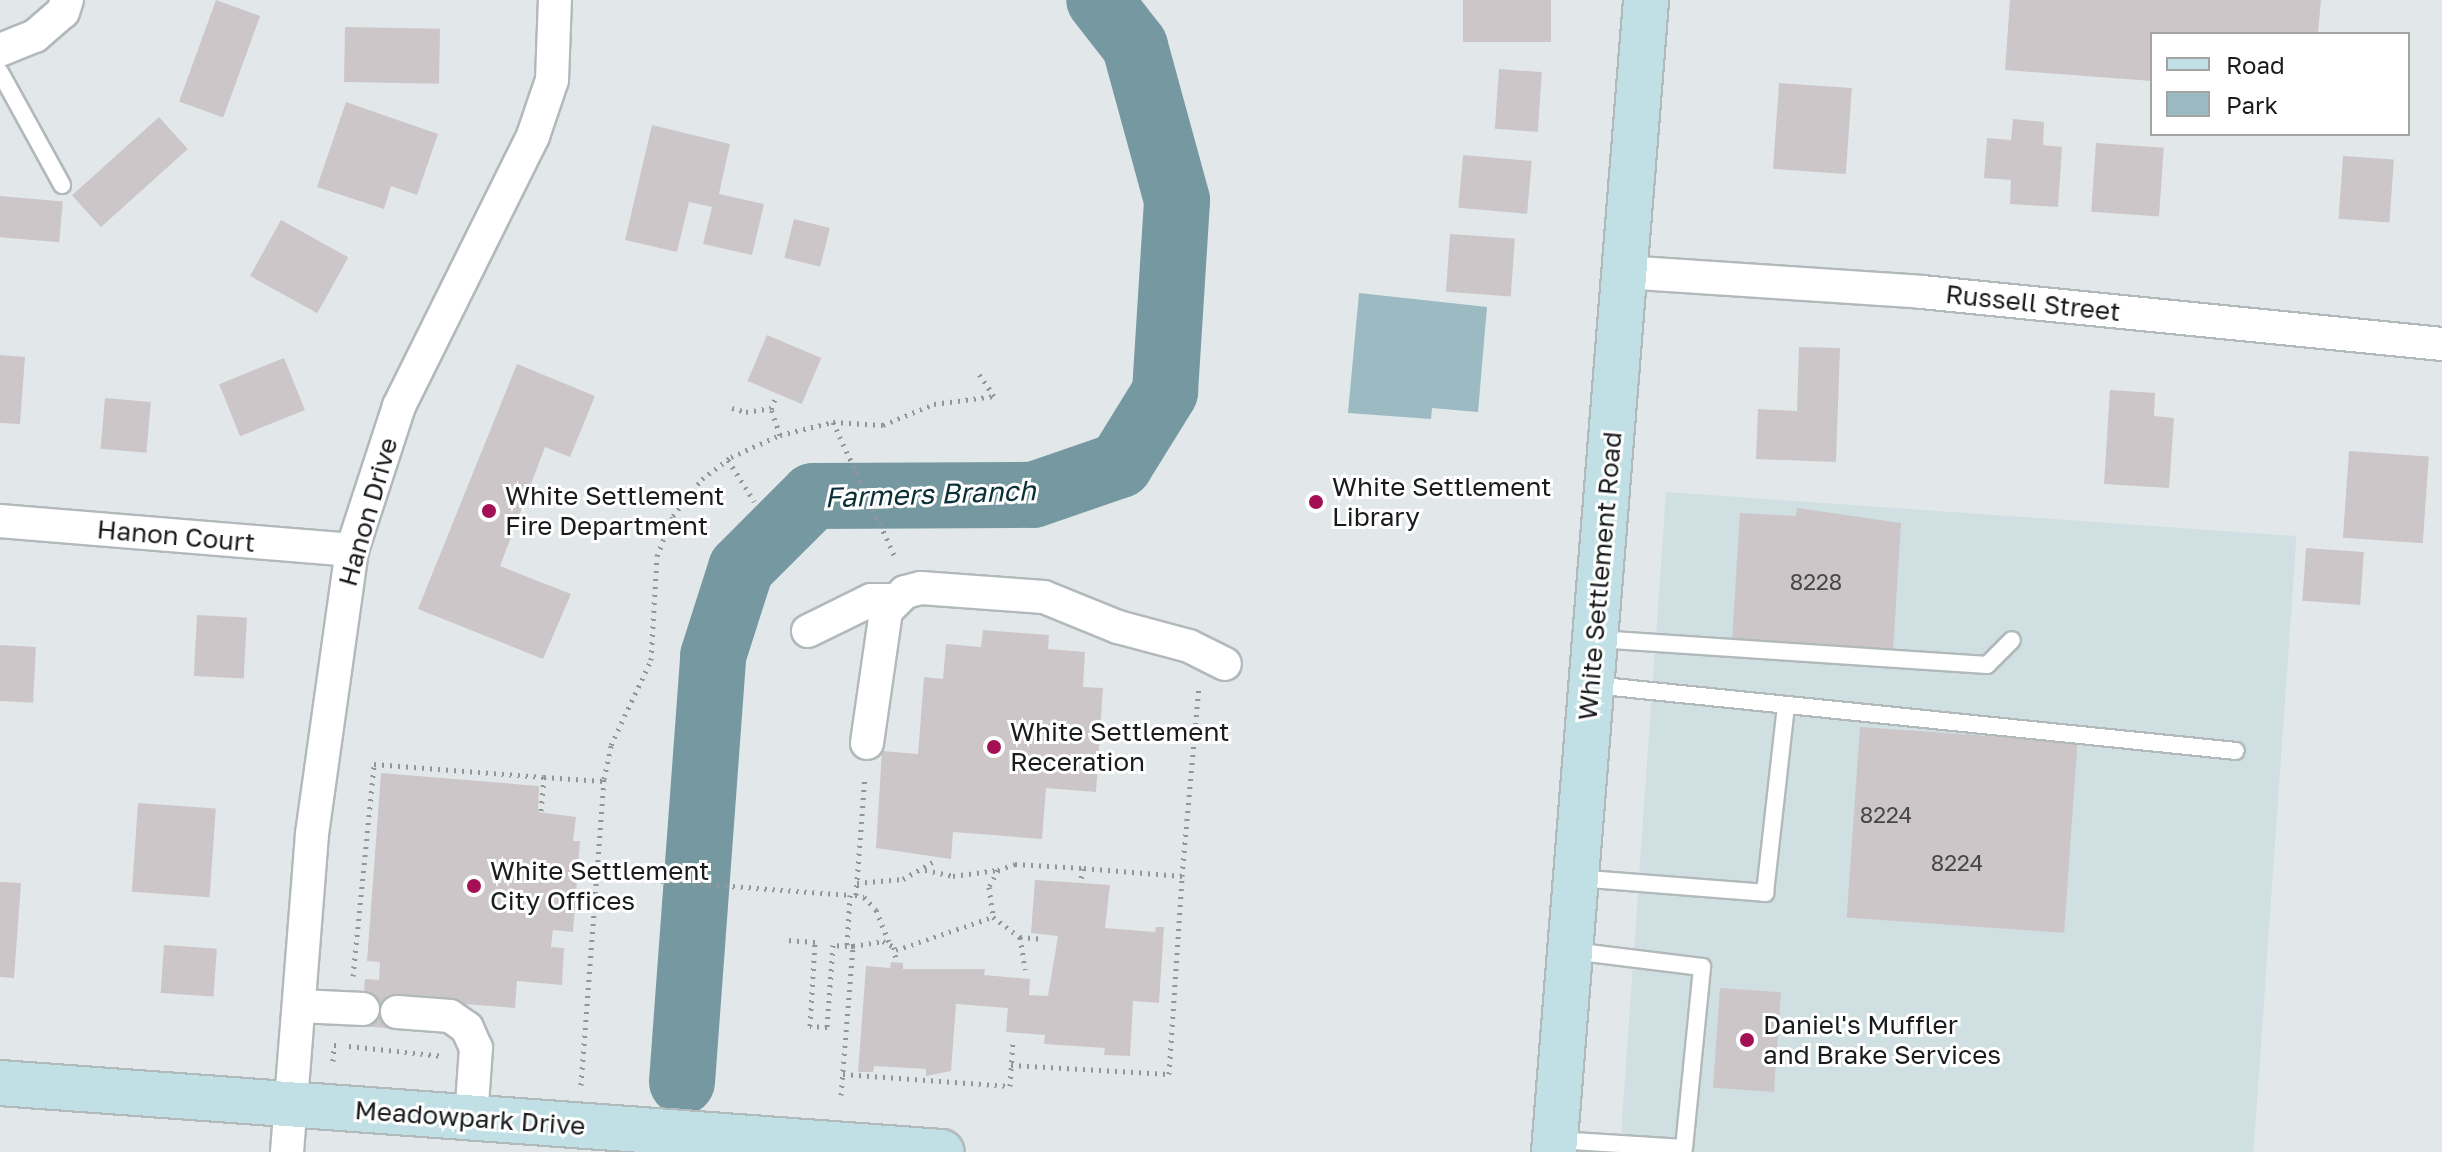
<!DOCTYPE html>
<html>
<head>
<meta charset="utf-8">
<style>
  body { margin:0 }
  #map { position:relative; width:2442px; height:1152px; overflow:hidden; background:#e2e8ea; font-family:"Golos Text",sans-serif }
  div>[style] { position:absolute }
  .built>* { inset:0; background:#cfdfe2; transform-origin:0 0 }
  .green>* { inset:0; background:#9bbac2 }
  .river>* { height:66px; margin:-33px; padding:0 33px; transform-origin:33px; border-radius:33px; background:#7699a1 }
  .building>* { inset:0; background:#cdc6c8; transform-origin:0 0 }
  .path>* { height:5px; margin-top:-2.5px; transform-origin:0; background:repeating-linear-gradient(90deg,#919697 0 2px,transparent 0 8px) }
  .roads { filter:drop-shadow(2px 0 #b2b9ba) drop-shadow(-2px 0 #b2b9ba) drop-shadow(0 2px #b2b9ba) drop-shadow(0 -2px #b2b9ba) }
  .lane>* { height:16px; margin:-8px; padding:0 8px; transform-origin:8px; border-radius:8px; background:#fff }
  .street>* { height:32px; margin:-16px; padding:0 16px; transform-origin:16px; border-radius:16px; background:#fff }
  .secondary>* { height:44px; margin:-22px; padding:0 22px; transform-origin:22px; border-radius:22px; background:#c0e0e6 }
  .dots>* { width:22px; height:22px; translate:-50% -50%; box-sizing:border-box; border:4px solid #fff; border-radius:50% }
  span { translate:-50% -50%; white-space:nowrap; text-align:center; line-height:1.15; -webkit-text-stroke:6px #fff; paint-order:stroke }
  .number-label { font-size:22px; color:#464647 }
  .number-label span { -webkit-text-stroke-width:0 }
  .street-label { font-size:26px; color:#191b1c }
  .poi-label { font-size:26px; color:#191b1c }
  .left { translate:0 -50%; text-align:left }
  .water-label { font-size:28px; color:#0b2f37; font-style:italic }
  .legend { position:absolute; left:2150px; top:32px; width:260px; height:104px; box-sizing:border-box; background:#fff; border:2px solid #a3a4a4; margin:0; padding:10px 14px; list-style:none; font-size:24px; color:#191b1c }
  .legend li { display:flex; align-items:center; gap:16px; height:40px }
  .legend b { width:40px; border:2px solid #a3a4a4 }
</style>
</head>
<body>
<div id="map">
  <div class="built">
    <i style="left:1666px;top:492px;width:632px;height:662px;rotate:4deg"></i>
  </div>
  <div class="green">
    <i style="clip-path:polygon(1359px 293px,1487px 307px,1478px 412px,1432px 408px,1431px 419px,1348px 413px)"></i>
  </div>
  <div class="river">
    <i style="left:682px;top:1082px;width:427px;rotate:-85.8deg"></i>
    <i style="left:713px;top:656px;width:92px;rotate:-72.3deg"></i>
    <i style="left:741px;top:568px;width:102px;rotate:-45deg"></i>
    <i style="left:813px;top:496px;width:220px;rotate:-0.3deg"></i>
    <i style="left:1033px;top:495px;width:92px;rotate:-19deg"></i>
    <i style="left:1120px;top:465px;width:86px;rotate:-58.3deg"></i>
    <i style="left:1165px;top:392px;width:192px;rotate:-86.4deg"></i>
    <i style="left:1177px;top:200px;width:160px;rotate:-105.3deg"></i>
    <i style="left:1135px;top:46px;width:58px;rotate:-128deg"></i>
  </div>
  <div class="building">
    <i style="left:216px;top:0;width:47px;height:108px;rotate:20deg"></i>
    <i style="left:1463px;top:0;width:88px;height:42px"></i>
    <i style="clip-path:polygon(2010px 0,2321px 0,2318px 34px,2152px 34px,2152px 81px,2005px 70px)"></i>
    <i style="left:345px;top:27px;width:95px;height:55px;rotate:1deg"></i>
    <i style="left:1499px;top:69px;width:43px;height:60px;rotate:4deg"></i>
    <i style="left:1779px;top:83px;width:73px;height:86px;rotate:4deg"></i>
    <i style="clip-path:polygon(346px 102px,438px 134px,417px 195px,391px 186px,384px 209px,317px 187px)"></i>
    <i style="left:159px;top:117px;width:43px;height:117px;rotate:48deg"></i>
    <i style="clip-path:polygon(2013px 119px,2044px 122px,2043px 145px,2062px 147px,2058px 207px,2010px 204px,2011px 180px,1984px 178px,1987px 138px,2011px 140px)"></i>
    <i style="clip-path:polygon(652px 125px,730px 144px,719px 194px,764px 204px,752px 255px,703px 244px,712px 207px,689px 202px,677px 252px,625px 240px)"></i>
    <i style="left:2096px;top:143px;width:68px;height:69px;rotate:4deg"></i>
    <i style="left:1463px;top:155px;width:69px;height:53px;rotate:5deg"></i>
    <i style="left:2343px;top:156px;width:51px;height:63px;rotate:4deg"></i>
    <i style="left:0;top:196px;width:63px;height:41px;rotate:5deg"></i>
    <i style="left:794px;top:219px;width:37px;height:40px;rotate:14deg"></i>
    <i style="left:281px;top:220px;width:77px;height:64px;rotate:29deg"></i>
    <i style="left:1450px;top:234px;width:65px;height:58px;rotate:4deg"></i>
    <i style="left:767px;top:335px;width:59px;height:50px;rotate:23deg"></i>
    <i style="clip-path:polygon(1799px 347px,1840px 348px,1836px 462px,1756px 459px,1758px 409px,1797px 411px)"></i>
    <i style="clip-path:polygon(0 355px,25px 357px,20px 424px,0 423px)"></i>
    <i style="left:284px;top:358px;width:56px;height:70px;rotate:68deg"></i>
    <i style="clip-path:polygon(517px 364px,595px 396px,570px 457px,545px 447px,500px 566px,571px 594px,543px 659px,418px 609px)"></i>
    <i style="clip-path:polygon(2110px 390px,2155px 393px,2154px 416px,2174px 418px,2169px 488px,2104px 484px)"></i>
    <i style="left:105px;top:398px;width:46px;height:51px;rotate:5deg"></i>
    <i style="left:2349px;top:451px;width:80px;height:87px;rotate:4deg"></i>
    <i style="clip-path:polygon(1797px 508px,1901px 523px,1893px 652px,1732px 641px,1740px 513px,1796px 516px)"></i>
    <i style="left:2306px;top:548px;width:58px;height:53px;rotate:4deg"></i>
    <i style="left:197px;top:615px;width:50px;height:61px;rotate:3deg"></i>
    <i style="clip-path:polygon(983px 630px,1049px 635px,1048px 649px,1085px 652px,1083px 687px,1103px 688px,1096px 792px,1046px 788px,1042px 839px,953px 832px,951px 859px,876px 848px,882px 751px,918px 754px,924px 677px,943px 679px,946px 644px,981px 647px)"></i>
    <i style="left:0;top:645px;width:36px;height:56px;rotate:3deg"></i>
    <i style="left:1860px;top:727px;width:218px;height:191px;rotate:4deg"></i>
    <i style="clip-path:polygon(381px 773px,539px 786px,538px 812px,576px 817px,573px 841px,580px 841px,573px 932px,553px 930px,551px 947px,564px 948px,562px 985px,517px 981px,515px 1008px,398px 999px,396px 1029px,361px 1026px,365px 979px,379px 980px,380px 962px,367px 961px)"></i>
    <i style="left:138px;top:803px;width:78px;height:89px;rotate:4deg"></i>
    <i style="clip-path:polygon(1035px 880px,1110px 885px,1105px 928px,1155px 932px,1156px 927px,1164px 927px,1159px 1003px,1133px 1001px,1130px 1056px,1104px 1055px,1105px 1048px,1044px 1044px,1045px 1035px,1006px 1032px,1008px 1008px,956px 1004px,951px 1071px,926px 1076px,926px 1069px,874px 1066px,873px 1072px,858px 1072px,866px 966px,890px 968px,891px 962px,903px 963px,903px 969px,985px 969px,984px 975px,1030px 979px,1029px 995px,1048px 996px,1058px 936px,1031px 933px)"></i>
    <i style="clip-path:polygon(0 882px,21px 883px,14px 978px,0 977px)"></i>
    <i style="left:164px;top:945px;width:53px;height:48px;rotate:4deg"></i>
    <i style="left:1720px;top:988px;width:61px;height:100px;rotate:4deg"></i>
  </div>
  <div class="path">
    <i style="left:732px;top:408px;width:15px;rotate:16deg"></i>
    <i style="left:746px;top:412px;width:25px;rotate:-9deg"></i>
    <i style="left:833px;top:422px;width:151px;rotate:65.3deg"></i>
    <i style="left:780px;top:435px;width:55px;rotate:-13.8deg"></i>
    <i style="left:833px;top:422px;width:50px;rotate:3.4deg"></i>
    <i style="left:883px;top:425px;width:55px;rotate:-22.4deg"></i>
    <i style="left:934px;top:404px;width:61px;rotate:-7.6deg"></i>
    <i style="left:994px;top:396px;width:27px;rotate:-124deg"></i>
    <i style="left:728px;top:460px;width:49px;rotate:57.6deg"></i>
    <i style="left:544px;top:777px;width:59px;rotate:3.9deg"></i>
    <i style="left:925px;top:870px;width:29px;rotate:12deg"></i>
    <i style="left:953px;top:876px;width:45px;rotate:-7.6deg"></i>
    <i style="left:998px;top:870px;width:19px;rotate:118deg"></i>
    <i style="left:989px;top:887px;width:30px;rotate:82deg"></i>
    <i style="left:998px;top:870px;width:18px;rotate:-19deg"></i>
    <i style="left:1015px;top:864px;width:67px;rotate:3.4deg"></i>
    <i style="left:1082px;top:868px;width:13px;rotate:94deg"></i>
    <i style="left:597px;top:876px;width:254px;rotate:4.3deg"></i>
    <i style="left:850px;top:895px;width:51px;rotate:93.4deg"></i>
    <i style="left:847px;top:946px;width:14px;rotate:-176deg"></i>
    <i style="left:833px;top:945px;width:82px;rotate:94.2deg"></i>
    <i style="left:827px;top:1027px;width:17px;rotate:-177deg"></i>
    <i style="left:810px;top:1026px;width:84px;rotate:-86.6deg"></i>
    <i style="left:815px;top:942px;width:29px;rotate:-176deg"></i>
    <i style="left:1182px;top:876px;width:191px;rotate:-84.9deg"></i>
    <i style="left:857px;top:883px;width:46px;rotate:-5deg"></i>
    <i style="left:903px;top:879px;width:34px;rotate:-30deg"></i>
    <i style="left:855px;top:895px;width:9px;rotate:13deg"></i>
    <i style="left:864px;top:897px;width:18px;rotate:47deg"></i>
    <i style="left:876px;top:910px;width:35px;rotate:68deg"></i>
    <i style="left:856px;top:895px;width:119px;rotate:-85.7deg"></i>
    <i style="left:1020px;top:937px;width:21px;rotate:5deg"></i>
    <i style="left:853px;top:946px;width:30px;rotate:-9deg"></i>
    <i style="left:883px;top:941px;width:13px;rotate:29deg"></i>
    <i style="left:894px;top:947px;width:12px;rotate:81deg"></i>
    <i style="left:896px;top:950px;width:102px;rotate:-18.8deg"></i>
    <i style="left:993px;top:917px;width:34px;rotate:37deg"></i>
    <i style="left:1020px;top:937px;width:33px;rotate:81deg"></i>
    <i style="left:353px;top:976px;width:213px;rotate:-84.3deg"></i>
    <i style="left:374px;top:764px;width:170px;rotate:4.4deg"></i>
    <i style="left:544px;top:777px;width:36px;rotate:95deg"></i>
    <i style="left:349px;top:1046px;width:94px;rotate:6.1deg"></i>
    <i style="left:333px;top:1061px;width:16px;rotate:-86deg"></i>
    <i style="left:334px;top:1045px;width:5px"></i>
    <i style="left:1011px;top:1065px;width:158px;rotate:3.3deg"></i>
    <i style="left:1169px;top:1074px;width:198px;rotate:-86.2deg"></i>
    <i style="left:1182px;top:876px;width:100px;rotate:-175.4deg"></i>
    <i style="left:843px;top:1074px;width:167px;rotate:4.1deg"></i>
    <i style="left:1010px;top:1086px;width:47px;rotate:-86.3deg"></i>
    <i style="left:581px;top:1085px;width:307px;rotate:-85.7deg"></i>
    <i style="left:604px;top:779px;width:35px;rotate:-78deg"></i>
    <i style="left:611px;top:745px;width:94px;rotate:-64.8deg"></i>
    <i style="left:651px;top:660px;width:104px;rotate:-86.7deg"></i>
    <i style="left:657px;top:556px;width:43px;rotate:-68.2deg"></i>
    <i style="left:673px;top:516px;width:47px;rotate:-51.9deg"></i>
    <i style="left:702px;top:479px;width:36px;rotate:-37deg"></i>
    <i style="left:731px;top:457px;width:54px;rotate:-24.2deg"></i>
    <i style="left:780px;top:435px;width:28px;rotate:-109deg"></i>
    <i style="left:771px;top:409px;width:16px;rotate:-68deg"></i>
    <i style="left:841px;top:1095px;width:149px;rotate:-85.4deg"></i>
    <i style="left:853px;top:946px;width:6px;rotate:180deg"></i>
  </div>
  <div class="roads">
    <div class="lane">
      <i style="left:0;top:72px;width:129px;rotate:61.2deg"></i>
      <i style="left:1597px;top:639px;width:391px;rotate:3.8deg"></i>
      <i style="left:1987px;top:665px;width:35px;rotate:-45deg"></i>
      <i style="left:1593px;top:685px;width:646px;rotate:5.86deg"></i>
      <i style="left:1576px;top:878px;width:190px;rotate:4.5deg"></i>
      <i style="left:1765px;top:893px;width:189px;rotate:-83.6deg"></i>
      <i style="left:1557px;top:1140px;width:127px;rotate:3.6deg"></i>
      <i style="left:1684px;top:1148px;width:182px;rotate:-84.3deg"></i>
      <i style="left:1702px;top:967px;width:131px;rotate:-173deg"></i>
    </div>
    <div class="street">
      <i style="left:0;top:50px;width:38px;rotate:-22deg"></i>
      <i style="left:35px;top:36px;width:37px;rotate:-41deg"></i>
      <i style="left:63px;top:12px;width:13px;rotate:-72deg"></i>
      <i style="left:1624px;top:272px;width:299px;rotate:3.8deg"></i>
      <i style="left:1922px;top:292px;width:523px;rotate:5.71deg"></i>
      <i style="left:0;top:521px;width:353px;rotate:4.7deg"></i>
      <i style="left:808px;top:631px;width:70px;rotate:-26.2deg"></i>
      <i style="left:871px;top:600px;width:24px"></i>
      <i style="left:867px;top:743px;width:133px;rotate:-81.8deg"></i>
      <i style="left:886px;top:611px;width:27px;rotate:-45deg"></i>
      <i style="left:905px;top:592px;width:16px;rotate:-14deg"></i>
      <i style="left:921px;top:588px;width:123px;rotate:4.2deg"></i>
      <i style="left:1044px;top:597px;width:80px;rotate:22.1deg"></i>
      <i style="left:1118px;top:627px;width:73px;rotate:15deg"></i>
      <i style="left:1189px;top:646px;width:40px;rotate:26.6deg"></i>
      <i style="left:299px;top:1006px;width:64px;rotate:2.7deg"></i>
      <i style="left:397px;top:1012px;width:53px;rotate:4.3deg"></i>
      <i style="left:450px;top:1016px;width:21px;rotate:35deg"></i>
      <i style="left:467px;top:1028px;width:22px;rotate:66deg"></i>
      <i style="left:476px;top:1048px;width:70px;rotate:94.1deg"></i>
      <i style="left:287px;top:1152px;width:319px;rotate:-85.5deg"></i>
      <i style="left:312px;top:834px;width:287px;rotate:-82deg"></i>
      <i style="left:352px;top:550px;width:151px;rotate:-71.9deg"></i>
      <i style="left:399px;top:406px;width:301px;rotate:-63.6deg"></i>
      <i style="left:533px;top:136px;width:59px;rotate:-71.3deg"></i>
      <i style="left:552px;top:80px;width:80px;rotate:-87.9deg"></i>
    </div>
    <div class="secondary">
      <i style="left:0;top:1083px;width:944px;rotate:4.19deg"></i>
      <i style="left:1554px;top:1152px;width:1156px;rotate:-85.43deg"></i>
    </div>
  </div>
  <div class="dots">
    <i style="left:1316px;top:502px;background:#a31154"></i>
    <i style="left:489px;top:511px;background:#a31154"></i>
    <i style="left:994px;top:747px;background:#a31154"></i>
    <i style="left:474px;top:886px;background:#a31154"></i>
    <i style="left:1747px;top:1040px;background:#a31154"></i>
  </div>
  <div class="number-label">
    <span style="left:1816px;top:582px">8228</span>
    <span style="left:1886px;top:815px">8224</span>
    <span style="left:1957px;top:863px">8224</span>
  </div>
  <div class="street-label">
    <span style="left:2033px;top:303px;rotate:6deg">Russell Street</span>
    <span style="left:368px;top:512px;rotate:-74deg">Hanon Drive</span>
    <span style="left:176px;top:536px;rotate:5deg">Hanon Court</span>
    <span style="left:1600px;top:576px;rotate:-85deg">White Settlement Road</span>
    <span style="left:470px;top:1118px;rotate:4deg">Meadowpark Drive</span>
  </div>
  <div class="poi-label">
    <span class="left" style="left:1332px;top:502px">White Settlement<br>Library</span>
    <span class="left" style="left:505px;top:511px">White Settlement<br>Fire Department</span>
    <span class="left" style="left:1010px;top:747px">White Settlement<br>Receration</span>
    <span class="left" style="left:490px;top:886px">White Settlement<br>City Offices</span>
    <span class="left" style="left:1763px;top:1040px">Daniel's Muffler<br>and Brake Services</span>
  </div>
  <div class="water-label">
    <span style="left:930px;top:494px;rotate:-2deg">Farmers Branch</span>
  </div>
  <ul class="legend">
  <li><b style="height:10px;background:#c0e0e6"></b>Road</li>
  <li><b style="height:22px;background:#9bbac2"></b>Park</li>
  </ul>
</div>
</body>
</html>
